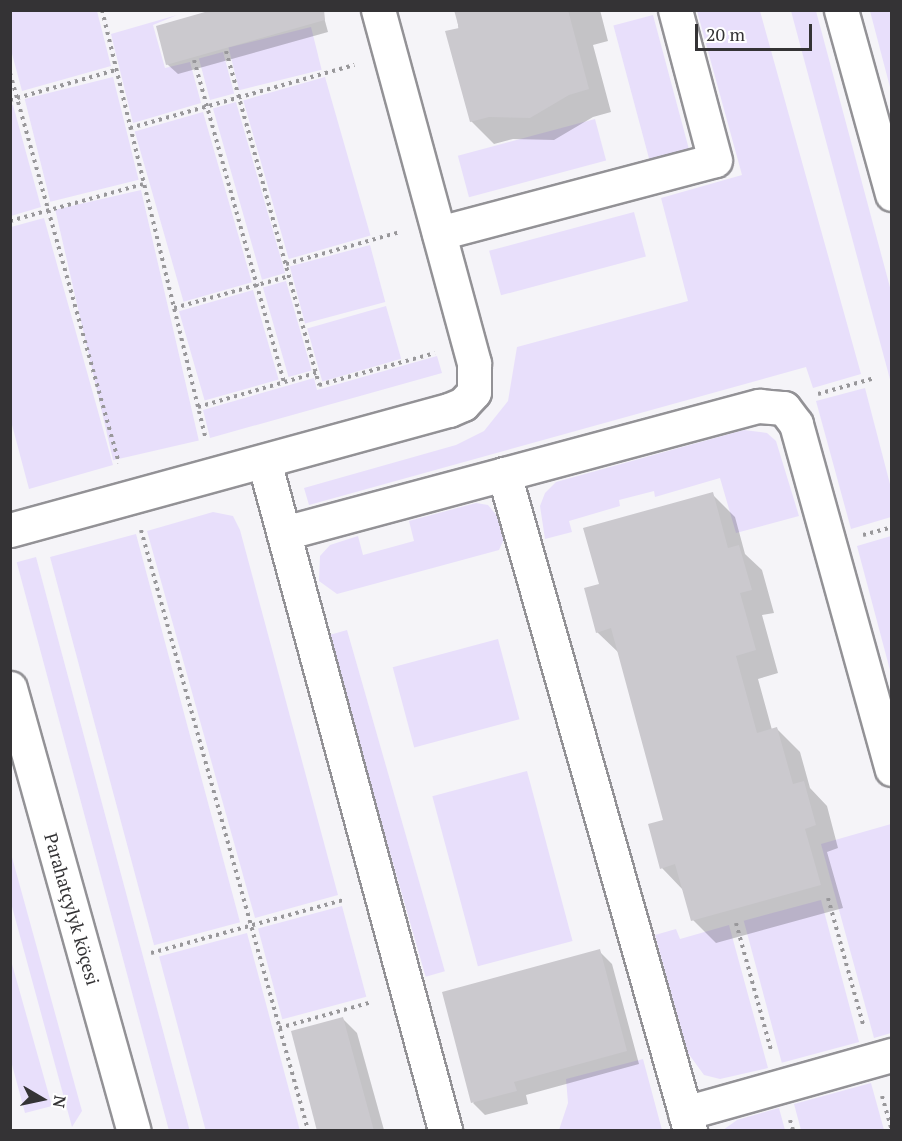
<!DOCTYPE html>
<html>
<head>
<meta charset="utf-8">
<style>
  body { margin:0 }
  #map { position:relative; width:902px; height:1141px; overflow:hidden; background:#f5f4f8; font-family:"PT Serif",serif }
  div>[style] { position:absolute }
  .green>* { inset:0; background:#e8dffb; transform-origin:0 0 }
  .shadow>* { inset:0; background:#0003 }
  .building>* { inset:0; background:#cbc9ce }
  .path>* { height:4px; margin-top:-2px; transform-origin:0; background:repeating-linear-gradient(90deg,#99989b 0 3px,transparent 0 7.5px) }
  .roads { filter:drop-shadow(2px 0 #939296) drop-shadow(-2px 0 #939296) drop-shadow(0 2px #939296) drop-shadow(0 -2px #939296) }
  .minor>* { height:33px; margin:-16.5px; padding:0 16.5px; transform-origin:16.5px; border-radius:16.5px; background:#fff }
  span { translate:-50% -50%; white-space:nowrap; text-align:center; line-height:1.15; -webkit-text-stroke:5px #fff; paint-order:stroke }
  .street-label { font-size:18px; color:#343335 }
  .frame { position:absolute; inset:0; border:12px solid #343335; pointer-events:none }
  .north { position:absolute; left:12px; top:1069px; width:60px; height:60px; -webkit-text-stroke:4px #fff; paint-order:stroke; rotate:99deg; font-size:16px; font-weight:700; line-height:24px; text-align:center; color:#343335 }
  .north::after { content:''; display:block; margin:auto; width:21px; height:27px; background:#343335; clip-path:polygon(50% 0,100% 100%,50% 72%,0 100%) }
  .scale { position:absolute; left:695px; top:24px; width:117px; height:27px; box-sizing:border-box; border:3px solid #343335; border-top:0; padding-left:8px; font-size:18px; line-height:21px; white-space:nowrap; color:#343335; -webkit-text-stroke:4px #fff; paint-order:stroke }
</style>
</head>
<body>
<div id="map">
  <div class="green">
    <i style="clip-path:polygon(10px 11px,97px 11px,111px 66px,22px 91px,11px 50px)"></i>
    <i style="clip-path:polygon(697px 11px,760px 11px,861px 374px,813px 388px,806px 367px,309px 505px,304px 488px,456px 445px,484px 431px,508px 401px,517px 347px,688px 301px,661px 198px,742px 175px)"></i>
    <i style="clip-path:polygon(791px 11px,816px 11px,891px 291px,891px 383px)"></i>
    <i style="clip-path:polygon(870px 11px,891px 11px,891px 91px)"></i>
    <i style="clip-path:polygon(177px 15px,153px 25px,165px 68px,190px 62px,201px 103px,133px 123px,111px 34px)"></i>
    <i style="left:653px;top:15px;width:140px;height:41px;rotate:75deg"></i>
    <i style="left:311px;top:27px;width:44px;height:85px;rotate:76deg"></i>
    <i style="left:223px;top:52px;width:43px;height:25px;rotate:75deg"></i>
    <i style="left:113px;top:77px;width:106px;height:91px;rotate:76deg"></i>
    <i style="left:325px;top:77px;width:165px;height:85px;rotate:74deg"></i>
    <i style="left:236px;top:102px;width:178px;height:24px;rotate:74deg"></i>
    <i style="clip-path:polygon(13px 105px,41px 207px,11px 216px,10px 106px)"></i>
    <i style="left:203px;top:112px;width:177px;height:71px;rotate:74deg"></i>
    <i style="left:595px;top:119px;width:43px;height:142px;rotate:75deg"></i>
    <i style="left:141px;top:190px;width:257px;height:88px;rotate:77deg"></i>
    <i style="left:634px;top:212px;width:46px;height:150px;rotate:75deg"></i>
    <i style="clip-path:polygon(44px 218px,113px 465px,29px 489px,11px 421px,11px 227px)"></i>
    <i style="left:370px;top:245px;width:59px;height:83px;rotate:75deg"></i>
    <i style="left:286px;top:281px;width:93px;height:24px;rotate:74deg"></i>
    <i style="left:253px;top:290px;width:93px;height:77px;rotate:74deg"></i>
    <i style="left:386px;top:306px;width:55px;height:82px;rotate:74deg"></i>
    <i style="clip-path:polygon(437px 356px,442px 373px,210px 438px,203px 410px,314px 378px,317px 390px)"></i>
    <i style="clip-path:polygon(865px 388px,891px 488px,891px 517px,851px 529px,816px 401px)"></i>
    <i style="clip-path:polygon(744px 430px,767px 433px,776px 441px,799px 516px,736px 533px,720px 478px,655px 497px,654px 491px,619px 500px,620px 506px,569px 521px,572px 532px,545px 539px,540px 506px,545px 493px,556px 482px)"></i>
    <i style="clip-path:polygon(476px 503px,488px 505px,498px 517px,504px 539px,499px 550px,337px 594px,319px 581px,320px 556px,330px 545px,358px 536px,363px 555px,414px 541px,409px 521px)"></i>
    <i style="clip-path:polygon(213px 512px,233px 516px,240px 530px,338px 895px,255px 918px,147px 531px)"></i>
    <i style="left:136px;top:534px;width:402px;height:89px;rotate:75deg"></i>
    <i style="clip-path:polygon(891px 536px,892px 536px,891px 674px,857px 546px)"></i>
    <i style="left:36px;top:557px;width:594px;height:20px;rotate:75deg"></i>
    <i style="left:347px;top:630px;width:355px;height:20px;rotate:74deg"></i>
    <i style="left:498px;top:639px;width:83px;height:109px;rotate:75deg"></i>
    <i style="left:527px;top:771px;width:176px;height:98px;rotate:75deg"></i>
    <i style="clip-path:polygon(891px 824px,891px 1033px,874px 1038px,821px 844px)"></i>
    <i style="clip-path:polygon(10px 850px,82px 1111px,72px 1127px,11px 903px)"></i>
    <i style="left:821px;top:900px;width:147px;height:80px;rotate:75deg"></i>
    <i style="left:342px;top:906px;width:94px;height:87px;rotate:75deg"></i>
    <i style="clip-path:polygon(729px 925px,768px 1068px,720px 1079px,704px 1075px,688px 1053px,655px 935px,676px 929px,680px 939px)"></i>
    <i style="left:247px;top:933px;width:204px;height:91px;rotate:75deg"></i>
    <i style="clip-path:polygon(10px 957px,52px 1106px,25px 1113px,11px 1061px)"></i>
    <i style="clip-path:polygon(643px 1059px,662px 1130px,559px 1130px,568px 1103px,566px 1079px)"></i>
    <i style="clip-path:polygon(871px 1083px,884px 1130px,801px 1130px,794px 1104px)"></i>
    <i style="clip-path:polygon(779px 1108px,785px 1130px,723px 1130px,737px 1120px)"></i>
  </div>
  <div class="shadow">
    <i style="clip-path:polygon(322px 10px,328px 32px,178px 74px,167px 64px)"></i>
    <i style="clip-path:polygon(456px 10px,600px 10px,608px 41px,593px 45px,611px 112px,593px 117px,554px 140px,513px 139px,494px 144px,471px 121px)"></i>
    <i style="clip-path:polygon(712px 494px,735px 517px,745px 554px,762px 570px,774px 613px,762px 615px,778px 673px,758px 679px,772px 730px,777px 729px,800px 752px,810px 788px,827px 806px,838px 848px,827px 852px,843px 908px,716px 943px,693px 920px,684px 891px,662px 868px,665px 821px,620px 654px,597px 632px,601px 585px)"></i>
    <i style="clip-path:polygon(599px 951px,612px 964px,639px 1064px,526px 1095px,528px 1104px,485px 1115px,473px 1103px)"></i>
    <i style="clip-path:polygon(343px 1019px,357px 1033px,384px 1130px,319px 1130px)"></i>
  </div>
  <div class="building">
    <i style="clip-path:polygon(212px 10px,324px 10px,325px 20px,166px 65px,156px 26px)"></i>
    <i style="clip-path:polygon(454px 10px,568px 10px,589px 89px,569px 95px,530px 118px,489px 117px,470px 122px,445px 31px,459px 28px)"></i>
    <i style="clip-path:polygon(713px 492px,728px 548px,739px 545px,752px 590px,740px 593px,756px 650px,736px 656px,757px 733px,777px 727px,793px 784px,804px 781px,816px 825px,805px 829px,821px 885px,691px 921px,675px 864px,660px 869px,648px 824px,663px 820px,611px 628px,596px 633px,584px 588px,599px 584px,583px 528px)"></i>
    <i style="clip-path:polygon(600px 949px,627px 1051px,514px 1082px,517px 1091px,471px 1103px,442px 992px)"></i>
    <i style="clip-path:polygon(343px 1017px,374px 1131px,317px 1131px,291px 1031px)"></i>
  </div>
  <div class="path">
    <i style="left:102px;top:10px;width:442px;rotate:76.4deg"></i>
    <i style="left:226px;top:51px;width:347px;rotate:74.4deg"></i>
    <i style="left:319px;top:385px;width:120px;rotate:-15.4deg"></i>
    <i style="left:194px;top:60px;width:334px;rotate:74.4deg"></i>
    <i style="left:10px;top:73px;width:405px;rotate:74.4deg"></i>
    <i style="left:10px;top:100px;width:110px;rotate:-15.8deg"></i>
    <i style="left:130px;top:128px;width:233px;rotate:-15.7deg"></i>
    <i style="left:10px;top:221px;width:138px;rotate:-15.5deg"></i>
    <i style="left:286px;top:264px;width:118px;rotate:-15.7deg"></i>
    <i style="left:174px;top:308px;width:119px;rotate:-15.5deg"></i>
    <i style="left:818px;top:394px;width:59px;rotate:-15.7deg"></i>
    <i style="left:198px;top:407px;width:123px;rotate:-16.1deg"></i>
    <i style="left:141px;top:530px;width:623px;rotate:74.45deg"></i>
    <i style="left:863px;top:535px;width:30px;rotate:-15deg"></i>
    <i style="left:828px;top:898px;width:131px;rotate:74.5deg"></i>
    <i style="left:736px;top:923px;width:132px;rotate:74.6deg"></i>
    <i style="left:151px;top:953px;width:200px;rotate:-15.4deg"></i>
    <i style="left:279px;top:1028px;width:97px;rotate:-15.6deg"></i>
    <i style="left:882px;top:1096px;width:35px;rotate:74deg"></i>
    <i style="left:790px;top:1120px;width:10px;rotate:73deg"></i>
  </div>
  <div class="roads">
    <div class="minor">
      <i style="left:841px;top:10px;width:191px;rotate:74.5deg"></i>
      <i style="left:439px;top:233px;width:285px;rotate:-14.8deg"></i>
      <i style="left:715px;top:160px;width:155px;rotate:-104.9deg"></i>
      <i style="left:264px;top:461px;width:693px;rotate:74.86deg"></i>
      <i style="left:504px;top:474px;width:682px;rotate:74.17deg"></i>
      <i style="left:10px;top:530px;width:455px;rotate:-15.3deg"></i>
      <i style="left:449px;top:410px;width:15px;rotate:-23deg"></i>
      <i style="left:463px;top:404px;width:16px;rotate:-47deg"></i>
      <i style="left:474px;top:392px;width:29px;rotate:-90deg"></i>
      <i style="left:474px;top:363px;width:366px;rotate:-105.2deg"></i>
      <i style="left:284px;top:533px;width:492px;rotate:-15deg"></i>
      <i style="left:759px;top:406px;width:25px;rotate:5deg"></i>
      <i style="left:784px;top:408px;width:20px;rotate:53deg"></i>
      <i style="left:796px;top:424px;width:358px;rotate:74.5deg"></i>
      <i style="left:10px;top:688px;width:459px;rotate:74.4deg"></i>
      <i style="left:685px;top:1113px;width:215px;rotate:-15.7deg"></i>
    </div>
  </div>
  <div class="street-label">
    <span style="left:72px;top:909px;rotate:74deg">Parahatçylyk köçesi</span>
  </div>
  <div class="frame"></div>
  <div class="north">N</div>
  <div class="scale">20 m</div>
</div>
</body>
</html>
